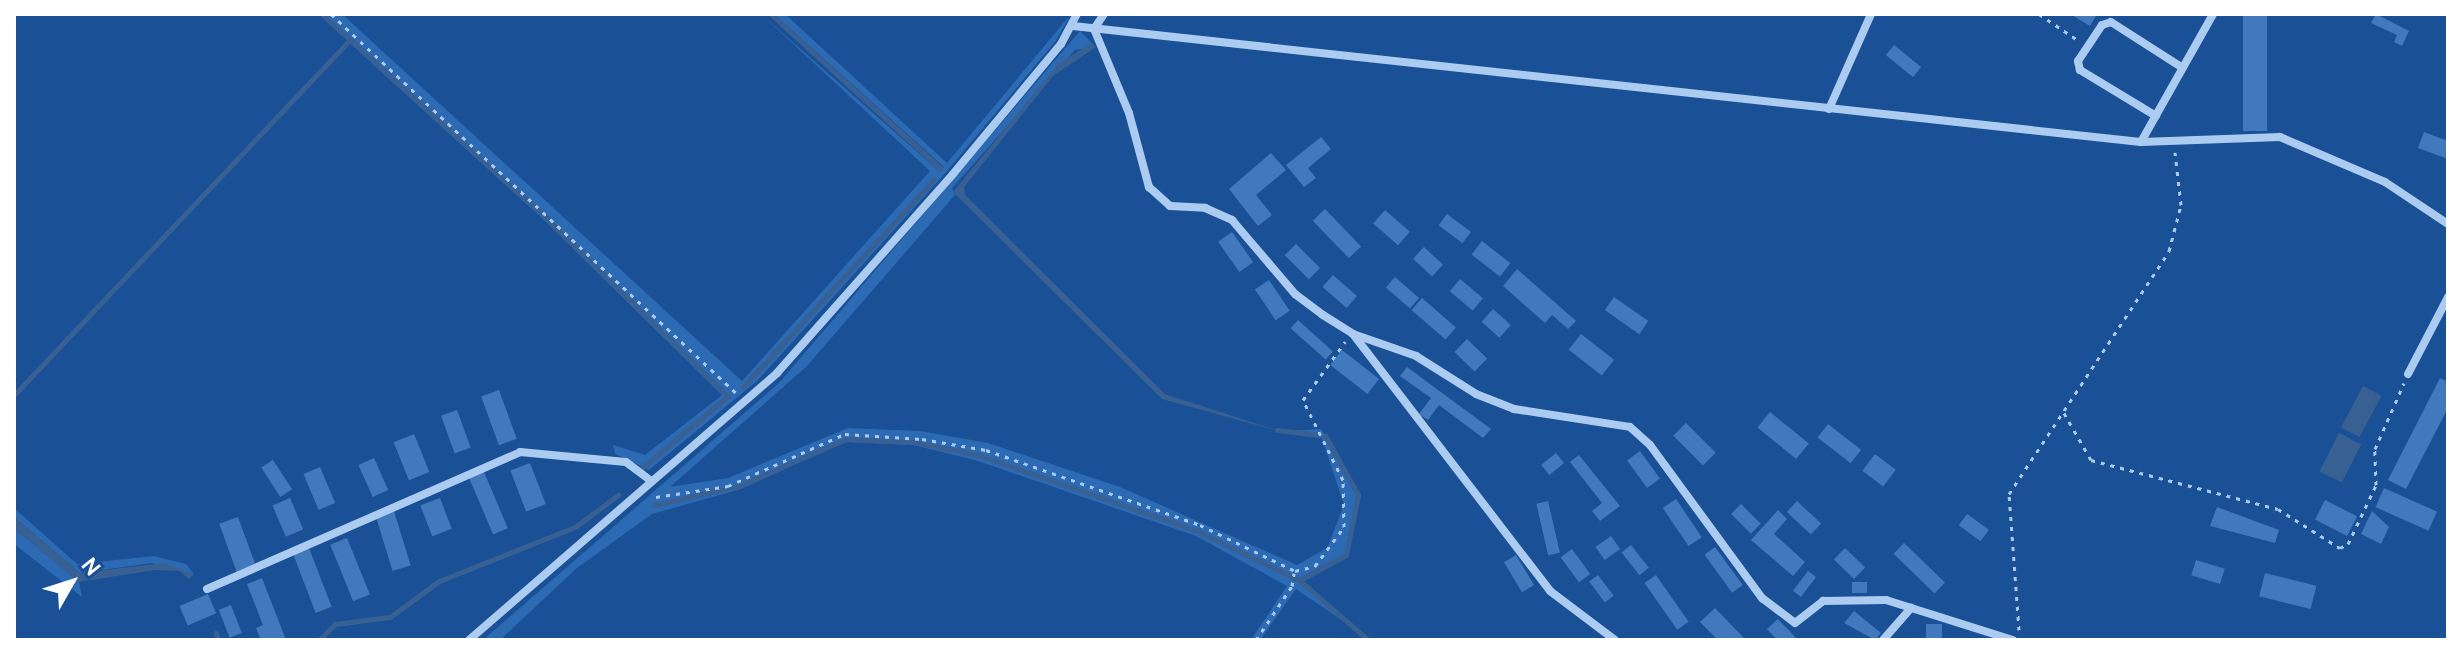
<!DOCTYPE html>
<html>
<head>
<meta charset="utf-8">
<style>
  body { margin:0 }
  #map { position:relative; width:2462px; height:654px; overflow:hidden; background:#195096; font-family:Cabin,sans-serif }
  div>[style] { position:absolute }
  .green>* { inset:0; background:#2d6ab4 }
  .water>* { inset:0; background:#386093; transform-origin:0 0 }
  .stream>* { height:5px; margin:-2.5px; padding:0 2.5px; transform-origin:2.5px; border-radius:2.5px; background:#386093 }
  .building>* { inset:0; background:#4279bd; transform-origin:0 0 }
  .path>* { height:3px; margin-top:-1.5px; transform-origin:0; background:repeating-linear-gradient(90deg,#accbf0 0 4px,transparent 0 10px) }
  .minor>* { height:8px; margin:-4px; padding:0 4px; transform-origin:4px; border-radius:4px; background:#accbf0 }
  span { translate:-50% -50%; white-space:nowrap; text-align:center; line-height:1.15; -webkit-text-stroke:7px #195096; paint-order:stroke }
  .frame { position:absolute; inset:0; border:16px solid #fff; pointer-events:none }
  .north { position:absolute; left:32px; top:542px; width:80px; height:80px; -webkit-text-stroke:6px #195096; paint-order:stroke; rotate:51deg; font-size:22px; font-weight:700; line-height:32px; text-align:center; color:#fff }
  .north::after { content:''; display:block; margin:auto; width:28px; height:36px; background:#fff; clip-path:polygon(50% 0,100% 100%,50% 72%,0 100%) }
</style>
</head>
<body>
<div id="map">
  <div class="green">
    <i style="clip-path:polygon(318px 14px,342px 14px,742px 381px,930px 171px,761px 14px,940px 172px,944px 167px,774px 14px,785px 14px,947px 163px,1071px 14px,1055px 42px,942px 177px,757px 381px,649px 470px,615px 454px,613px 445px,645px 455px,722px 395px,546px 222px)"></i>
    <i style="clip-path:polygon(1080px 31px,1096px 47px,1075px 50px,952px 188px,955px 195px,807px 366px,670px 487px,728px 478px,848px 428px,920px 431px,988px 443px,1120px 487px,1297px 565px,1327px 548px,1344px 505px,1322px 438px,1274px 432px,1321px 429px,1361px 495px,1348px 557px,1303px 582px,1371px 640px,1296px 589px,1260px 640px,1251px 640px,1287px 586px,1196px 536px,975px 460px,913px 445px,844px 442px,741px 489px,652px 514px,577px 568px,500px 640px,483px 640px,779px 383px)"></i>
    <i style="clip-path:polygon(14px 508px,77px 564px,154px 556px,186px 564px,194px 574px,152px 563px,80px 573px,14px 517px)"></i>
    <i style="clip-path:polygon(14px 528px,79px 582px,82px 597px,14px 544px)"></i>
  </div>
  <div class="water">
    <i style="clip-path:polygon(767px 14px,774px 14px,944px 168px,940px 172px)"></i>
    <i style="clip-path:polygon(1090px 44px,1096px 47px,1053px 76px,964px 187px,965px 195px,1165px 394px,1282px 432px,1162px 399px,953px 192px,1058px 64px)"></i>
    <i style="left:2363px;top:386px;width:21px;height:47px;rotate:28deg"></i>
    <i style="left:2339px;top:433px;width:25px;height:43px;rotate:27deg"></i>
    <i style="clip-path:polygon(14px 517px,80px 573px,164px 563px,194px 574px,189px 579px,179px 571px,155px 570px,79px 582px,14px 528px)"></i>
  </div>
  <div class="stream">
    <i style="left:322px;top:14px;width:306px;rotate:42.3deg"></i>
    <i style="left:548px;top:220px;width:252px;rotate:44.4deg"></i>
    <i style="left:728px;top:396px;width:111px;rotate:140.1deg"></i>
    <i style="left:743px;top:387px;width:282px;rotate:-47.4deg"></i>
    <i style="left:14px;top:395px;width:489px;rotate:-46.6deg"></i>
    <i style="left:1277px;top:430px;width:41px;rotate:7deg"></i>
    <i style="left:654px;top:505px;width:86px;rotate:-12.7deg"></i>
    <i style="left:738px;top:486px;width:118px;rotate:-23.5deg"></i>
    <i style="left:846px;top:439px;width:69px;rotate:2.5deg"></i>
    <i style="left:915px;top:442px;width:64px;rotate:11.7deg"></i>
    <i style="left:978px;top:455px;width:232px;rotate:19.1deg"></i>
    <i style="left:1197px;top:531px;width:113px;rotate:25.7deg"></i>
    <i style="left:1299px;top:580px;width:91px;rotate:41deg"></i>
    <i style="left:1299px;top:580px;width:53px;rotate:-28deg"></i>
    <i style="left:1346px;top:555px;width:61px;rotate:-78.7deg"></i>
    <i style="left:1358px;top:495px;width:68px;rotate:-118.8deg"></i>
    <i style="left:216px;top:633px;width:7px;rotate:74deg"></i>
    <i style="left:319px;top:640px;width:23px;rotate:-45deg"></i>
    <i style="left:335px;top:624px;width:55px;rotate:-7.3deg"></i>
    <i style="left:390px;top:617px;width:61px;rotate:-36.3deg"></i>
    <i style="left:439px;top:581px;width:146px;rotate:-21.7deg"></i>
    <i style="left:575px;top:527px;width:54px;rotate:-36.7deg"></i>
  </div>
  <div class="building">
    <i style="clip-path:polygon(2070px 14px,2097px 14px,2090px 26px)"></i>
    <i style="left:2243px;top:14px;width:24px;height:117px"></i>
    <i style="clip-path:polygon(2376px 14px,2409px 31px,2402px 46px,2394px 42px,2397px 35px,2371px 23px)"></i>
    <i style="left:1894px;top:45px;width:35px;height:13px;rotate:39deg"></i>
    <i style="clip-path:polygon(2424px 132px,2448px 141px,2448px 159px,2418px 148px)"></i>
    <i style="clip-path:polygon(1321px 137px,1331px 149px,1308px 168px,1316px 178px,1304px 187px,1286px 165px)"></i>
    <i style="clip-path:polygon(1271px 153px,1286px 170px,1256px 195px,1272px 215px,1258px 226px,1229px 189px)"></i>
    <i style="left:1325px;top:209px;width:52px;height:17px;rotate:46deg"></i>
    <i style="left:1385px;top:210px;width:33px;height:18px;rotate:41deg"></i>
    <i style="left:1447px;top:214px;width:30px;height:14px;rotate:37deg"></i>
    <i style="left:1232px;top:232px;width:37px;height:17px;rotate:55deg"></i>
    <i style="left:1482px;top:241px;width:36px;height:17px;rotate:38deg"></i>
    <i style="left:1296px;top:244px;width:34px;height:16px;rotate:45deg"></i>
    <i style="left:1424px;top:247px;width:26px;height:16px;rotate:43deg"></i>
    <i style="clip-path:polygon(1517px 269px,1576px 321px,1568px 329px,1552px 315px,1545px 323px,1503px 286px)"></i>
    <i style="left:1333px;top:275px;width:32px;height:16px;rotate:41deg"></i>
    <i style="left:1395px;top:277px;width:32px;height:14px;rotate:41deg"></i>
    <i style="left:1460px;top:279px;width:30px;height:16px;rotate:40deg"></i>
    <i style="left:1269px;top:280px;width:37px;height:17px;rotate:56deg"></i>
    <i style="left:1614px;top:297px;width:42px;height:16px;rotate:35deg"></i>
    <i style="left:1422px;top:298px;width:45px;height:16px;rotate:41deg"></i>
    <i style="left:1493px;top:309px;width:24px;height:17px;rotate:42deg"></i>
    <i style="left:1298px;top:320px;width:47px;height:11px;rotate:42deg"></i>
    <i style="left:1581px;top:334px;width:42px;height:20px;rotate:38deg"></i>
    <i style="left:1467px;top:339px;width:28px;height:18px;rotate:44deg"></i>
    <i style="left:1342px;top:350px;width:47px;height:19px;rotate:38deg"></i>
    <i style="clip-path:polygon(1407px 367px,1491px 429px,1483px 438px,1439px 405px,1428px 420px,1419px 414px,1431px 398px,1400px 376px)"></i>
    <i style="clip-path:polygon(2440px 378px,2448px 382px,2448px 408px,2406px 489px,2388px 480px)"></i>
    <i style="left:499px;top:390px;width:52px;height:19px;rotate:70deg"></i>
    <i style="left:457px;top:410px;width:40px;height:17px;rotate:70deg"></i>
    <i style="left:1770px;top:412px;width:50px;height:20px;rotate:39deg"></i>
    <i style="left:1686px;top:423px;width:42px;height:18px;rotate:45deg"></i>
    <i style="left:1828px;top:424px;width:42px;height:17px;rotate:38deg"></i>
    <i style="left:414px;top:434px;width:41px;height:22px;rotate:68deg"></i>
    <i style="left:1640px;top:451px;width:34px;height:16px;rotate:54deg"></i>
    <i style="left:1556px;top:453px;width:13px;height:19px;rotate:51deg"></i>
    <i style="left:1875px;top:454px;width:26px;height:21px;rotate:37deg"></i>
    <i style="clip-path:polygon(1579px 455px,1620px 506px,1600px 521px,1592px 511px,1602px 503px,1570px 462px)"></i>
    <i style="left:374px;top:458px;width:35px;height:17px;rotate:66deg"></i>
    <i style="left:273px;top:460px;width:35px;height:14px;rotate:57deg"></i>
    <i style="left:530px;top:463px;width:44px;height:21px;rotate:69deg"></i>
    <i style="left:320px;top:467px;width:39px;height:18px;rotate:67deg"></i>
    <i style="left:484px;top:472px;width:61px;height:16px;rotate:67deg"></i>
    <i style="left:2384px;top:488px;width:58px;height:21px;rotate:24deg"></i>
    <i style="left:290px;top:498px;width:34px;height:19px;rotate:67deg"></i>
    <i style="left:440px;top:498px;width:33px;height:21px;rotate:69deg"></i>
    <i style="left:1676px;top:499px;width:46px;height:16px;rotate:56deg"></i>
    <i style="left:2325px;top:500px;width:36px;height:22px;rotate:27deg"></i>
    <i style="left:1548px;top:501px;width:53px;height:12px;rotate:77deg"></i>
    <i style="left:1797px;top:501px;width:33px;height:15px;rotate:43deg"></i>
    <i style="left:1741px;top:504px;width:28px;height:14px;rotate:45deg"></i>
    <i style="clip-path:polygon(2217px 507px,2279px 530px,2275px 543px,2210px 526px)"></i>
    <i style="clip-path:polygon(1778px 510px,1787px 519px,1774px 534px,1805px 562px,1793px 576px,1751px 540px)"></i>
    <i style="left:394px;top:511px;width:57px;height:19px;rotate:73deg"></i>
    <i style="clip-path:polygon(2372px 511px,2389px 527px,2381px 544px,2361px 534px)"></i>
    <i style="left:1967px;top:514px;width:27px;height:14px;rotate:36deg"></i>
    <i style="left:238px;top:517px;width:51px;height:20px;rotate:70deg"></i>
    <i style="left:1611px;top:536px;width:16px;height:19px;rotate:55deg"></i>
    <i style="left:347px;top:538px;width:61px;height:18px;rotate:68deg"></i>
    <i style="left:1904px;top:543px;width:57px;height:15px;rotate:44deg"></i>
    <i style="left:1631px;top:545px;width:29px;height:12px;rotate:52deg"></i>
    <i style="left:1715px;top:547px;width:47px;height:13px;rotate:54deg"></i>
    <i style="left:309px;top:548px;width:63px;height:17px;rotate:69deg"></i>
    <i style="left:1845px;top:548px;width:28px;height:16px;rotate:44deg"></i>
    <i style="left:1572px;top:549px;width:31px;height:14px;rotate:54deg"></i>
    <i style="left:1516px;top:555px;width:35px;height:14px;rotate:59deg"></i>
    <i style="left:2196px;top:560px;width:30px;height:16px;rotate:17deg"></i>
    <i style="left:1808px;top:571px;width:10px;height:25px;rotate:37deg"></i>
    <i style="left:2265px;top:573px;width:53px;height:24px;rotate:14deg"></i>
    <i style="left:1598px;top:575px;width:26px;height:11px;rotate:53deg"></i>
    <i style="left:1656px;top:575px;width:57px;height:14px;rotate:55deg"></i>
    <i style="clip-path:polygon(262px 578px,286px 640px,261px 640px,256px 628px,263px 625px,247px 584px)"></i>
    <i style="left:1867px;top:582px;width:11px;height:15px;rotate:90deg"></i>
    <i style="left:208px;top:594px;width:21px;height:31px;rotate:67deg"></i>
    <i style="left:231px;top:605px;width:30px;height:13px;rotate:69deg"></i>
    <i style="clip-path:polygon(1715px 608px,1746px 640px,1718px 640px,1700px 622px)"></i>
    <i style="clip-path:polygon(1854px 611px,1881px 633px,1875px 640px,1844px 623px)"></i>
    <i style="clip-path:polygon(1778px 619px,1798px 640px,1777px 640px,1767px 629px)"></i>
    <i style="left:1926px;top:624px;width:16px;height:16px"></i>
  </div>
  <div class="path">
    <i style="left:331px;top:14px;width:555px;rotate:43.1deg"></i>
    <i style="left:2039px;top:14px;width:48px;rotate:34deg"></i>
    <i style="left:2064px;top:413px;width:54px;rotate:60.1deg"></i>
    <i style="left:2091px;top:460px;width:193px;rotate:14.7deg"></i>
    <i style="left:2278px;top:509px;width:73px;rotate:32.2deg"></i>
    <i style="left:2340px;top:548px;width:9px;rotate:-27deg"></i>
    <i style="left:2348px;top:544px;width:65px;rotate:-64.6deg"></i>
    <i style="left:2376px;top:485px;width:36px;rotate:-92deg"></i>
    <i style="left:2375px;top:449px;width:72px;rotate:-66.3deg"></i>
    <i style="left:656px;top:497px;width:73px;rotate:-8.7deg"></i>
    <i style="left:728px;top:486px;width:128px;rotate:-24deg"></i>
    <i style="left:845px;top:434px;width:77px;rotate:3.7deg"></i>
    <i style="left:922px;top:439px;width:65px;rotate:9.8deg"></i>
    <i style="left:986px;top:450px;width:227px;rotate:19.3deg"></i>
    <i style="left:1200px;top:525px;width:106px;rotate:25.8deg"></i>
    <i style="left:1295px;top:571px;width:21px;rotate:-14deg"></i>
    <i style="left:1315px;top:566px;width:49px;rotate:-53.4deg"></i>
    <i style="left:1344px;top:527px;width:47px;rotate:-91.2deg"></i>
    <i style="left:1343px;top:480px;width:89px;rotate:-116.6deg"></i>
    <i style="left:1303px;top:400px;width:72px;rotate:-54.1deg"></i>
    <i style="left:2019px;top:630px;width:136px;rotate:-94.2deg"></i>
    <i style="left:2009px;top:494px;width:291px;rotate:-56.6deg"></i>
    <i style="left:2169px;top:251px;width:48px;rotate:-75.4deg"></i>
    <i style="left:2181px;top:205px;width:53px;rotate:-96.5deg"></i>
    <i style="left:1256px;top:640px;width:65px;rotate:-56.3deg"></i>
    <i style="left:1292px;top:586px;width:13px;rotate:-81deg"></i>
  </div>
  <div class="minor">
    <i style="left:1104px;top:14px;width:18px;rotate:124deg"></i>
    <i style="left:1094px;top:29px;width:91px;rotate:67.4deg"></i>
    <i style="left:1129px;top:113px;width:77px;rotate:74.9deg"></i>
    <i style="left:1149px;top:187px;width:28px;rotate:42deg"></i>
    <i style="left:1170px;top:206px;width:35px;rotate:3deg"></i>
    <i style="left:1205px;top:208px;width:30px;rotate:24deg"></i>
    <i style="left:1232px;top:220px;width:97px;rotate:49.6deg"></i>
    <i style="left:1295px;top:294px;width:35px;rotate:37deg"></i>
    <i style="left:1323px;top:315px;width:36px;rotate:32deg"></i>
    <i style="left:1353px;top:334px;width:67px;rotate:19.2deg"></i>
    <i style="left:1416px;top:356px;width:71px;rotate:32.3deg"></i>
    <i style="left:1476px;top:394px;width:41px;rotate:21.5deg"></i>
    <i style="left:1514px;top:409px;width:117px;rotate:8.8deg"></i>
    <i style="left:1630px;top:427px;width:27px;rotate:42deg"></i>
    <i style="left:1650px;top:445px;width:190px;rotate:53.8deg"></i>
    <i style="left:1762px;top:598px;width:41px;rotate:37.1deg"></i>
    <i style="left:1795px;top:623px;width:36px;rotate:-38deg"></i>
    <i style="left:1823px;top:601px;width:63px;rotate:-0.9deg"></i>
    <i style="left:1886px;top:600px;width:133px;rotate:17.5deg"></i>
    <i style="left:1073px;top:26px;width:1074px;rotate:6.2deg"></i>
    <i style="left:2141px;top:142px;width:139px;rotate:-2.1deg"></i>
    <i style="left:2280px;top:137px;width:114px;rotate:23.2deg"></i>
    <i style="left:2385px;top:182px;width:76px;rotate:33.7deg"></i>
    <i style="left:1829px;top:109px;width:104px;rotate:-66.1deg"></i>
    <i style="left:2156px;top:116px;width:89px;rotate:-148.8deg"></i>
    <i style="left:2080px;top:70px;width:9px;rotate:-103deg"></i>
    <i style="left:2078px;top:61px;width:43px;rotate:-56.3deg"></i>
    <i style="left:2102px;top:25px;width:9px;rotate:-18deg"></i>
    <i style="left:2111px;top:22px;width:85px;rotate:32.6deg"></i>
    <i style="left:2141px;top:142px;width:147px;rotate:-60.6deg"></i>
    <i style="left:1353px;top:334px;width:324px;rotate:52.5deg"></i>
    <i style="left:1550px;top:591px;width:81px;rotate:37deg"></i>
    <i style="left:2408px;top:374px;width:87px;rotate:-62.5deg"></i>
    <i style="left:207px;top:589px;width:342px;rotate:-23.6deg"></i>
    <i style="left:520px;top:452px;width:106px;rotate:5.4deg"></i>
    <i style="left:626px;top:462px;width:31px;rotate:37deg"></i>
    <i style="left:469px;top:640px;width:408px;rotate:-40.9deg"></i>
    <i style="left:777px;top:373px;width:266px;rotate:-48.5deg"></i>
    <i style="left:953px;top:174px;width:169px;rotate:-50.3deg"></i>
    <i style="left:1061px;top:44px;width:34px;rotate:-62deg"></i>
    <i style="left:1883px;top:640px;width:43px;rotate:-48.8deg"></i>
  </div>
  <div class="frame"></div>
  <div class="north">N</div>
</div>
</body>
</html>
